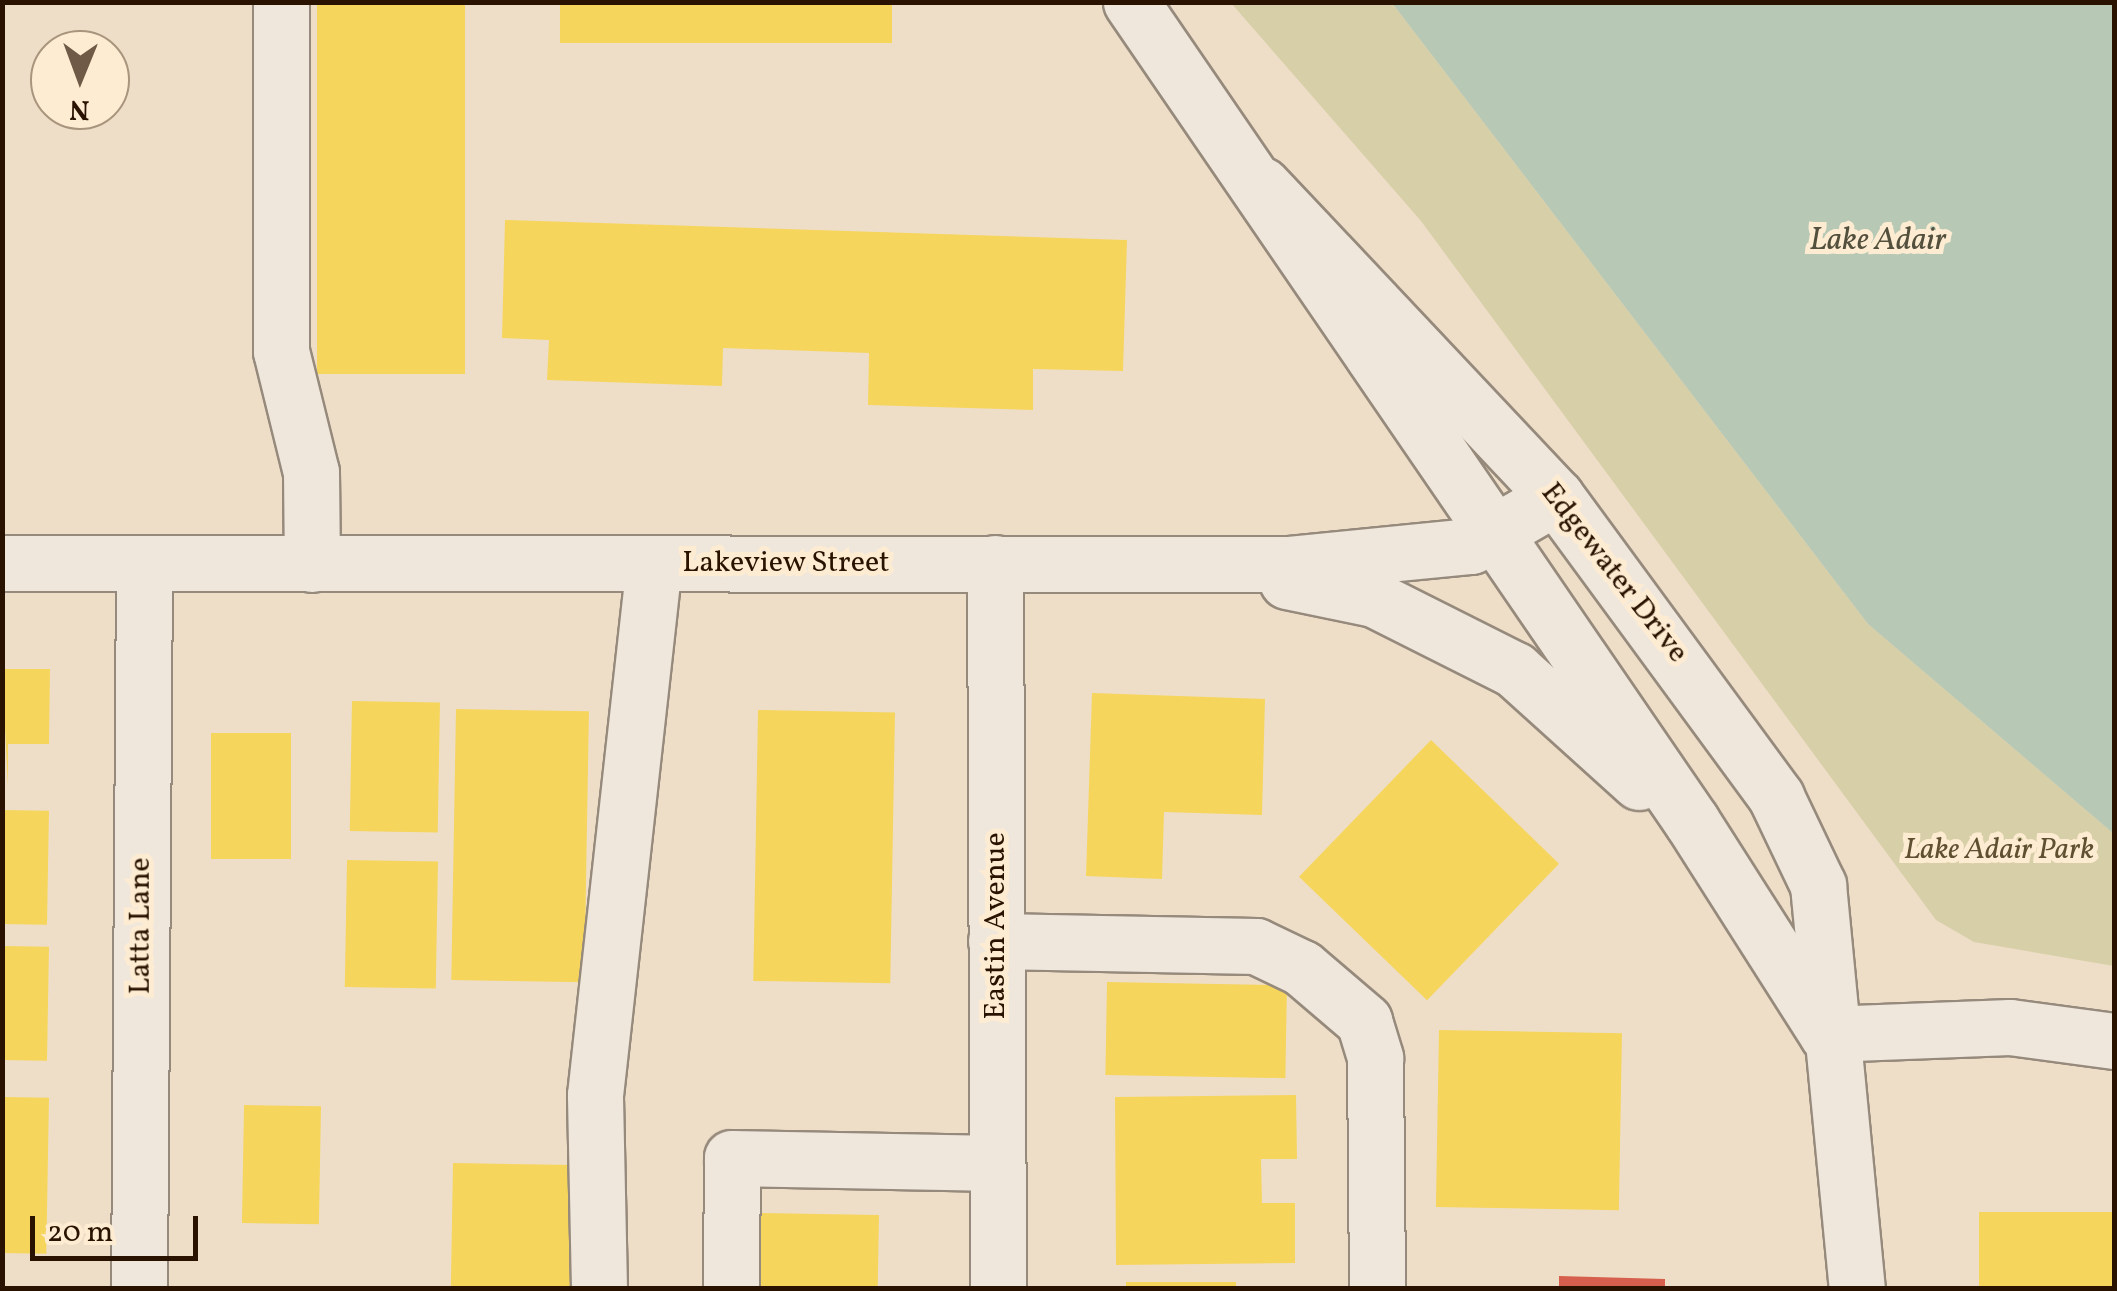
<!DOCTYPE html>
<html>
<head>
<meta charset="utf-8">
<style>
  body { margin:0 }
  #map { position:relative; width:2117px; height:1291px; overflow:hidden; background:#eedec8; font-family:Vollkorn,serif }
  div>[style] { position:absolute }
  .green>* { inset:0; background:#d7cfa7 }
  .water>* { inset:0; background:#b7c8b5 }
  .homes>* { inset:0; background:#f6d55c; transform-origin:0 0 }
  .shops>* { inset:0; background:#d6604d }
  .roads { filter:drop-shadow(2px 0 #968a7c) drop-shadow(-2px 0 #968a7c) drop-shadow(0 2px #968a7c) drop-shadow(0 -2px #968a7c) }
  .minor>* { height:55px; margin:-27.5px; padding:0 27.5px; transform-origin:27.5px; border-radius:27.5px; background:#f0e7dc }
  span { translate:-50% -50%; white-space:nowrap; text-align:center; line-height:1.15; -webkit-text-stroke:10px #feecd2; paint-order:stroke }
  .street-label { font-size:30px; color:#291300 }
  .park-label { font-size:30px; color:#5f5031; font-style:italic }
  .water-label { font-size:32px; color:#524f3d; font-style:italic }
  .frame { position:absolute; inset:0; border:5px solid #291300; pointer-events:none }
  .north { position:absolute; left:30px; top:30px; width:100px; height:100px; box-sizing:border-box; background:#feecd2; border:2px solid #a9957e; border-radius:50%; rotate:181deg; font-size:28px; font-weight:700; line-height:40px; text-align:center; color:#291300 }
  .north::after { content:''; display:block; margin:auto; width:35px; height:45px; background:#6e5a46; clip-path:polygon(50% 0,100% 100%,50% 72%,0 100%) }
  .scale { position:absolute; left:30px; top:1216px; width:168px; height:45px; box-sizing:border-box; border:5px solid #291300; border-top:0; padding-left:12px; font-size:30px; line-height:35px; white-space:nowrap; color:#291300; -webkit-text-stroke:8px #feecd2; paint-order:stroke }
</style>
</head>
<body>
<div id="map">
  <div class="green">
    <i style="clip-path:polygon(1231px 3px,1392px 3px,1868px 624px,2114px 834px,2114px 966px,1974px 942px,1936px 920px,1421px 221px)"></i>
  </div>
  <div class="water">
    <i style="clip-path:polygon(1392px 3px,2114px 3px,2114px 834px,1868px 624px)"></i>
  </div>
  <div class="homes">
    <i style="left:317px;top:2px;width:148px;height:372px"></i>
    <i style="left:560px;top:2px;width:332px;height:41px"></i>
    <i style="clip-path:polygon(505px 220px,1127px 240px,1123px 371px,1033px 369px,1033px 410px,868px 405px,869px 353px,723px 348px,722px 386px,547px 380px,549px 340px,502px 338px)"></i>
    <i style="clip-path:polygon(2px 669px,50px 669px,49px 744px,8px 744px,8px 787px)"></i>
    <i style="clip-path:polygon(1092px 693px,1265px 699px,1262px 815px,1164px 812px,1162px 879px,1086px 876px)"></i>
    <i style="left:352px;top:701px;width:88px;height:130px;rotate:1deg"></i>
    <i style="left:456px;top:709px;width:133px;height:271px;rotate:1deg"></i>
    <i style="left:758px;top:710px;width:137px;height:271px;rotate:1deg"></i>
    <i style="left:211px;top:733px;width:80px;height:126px"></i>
    <i style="left:1431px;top:740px;width:178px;height:190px;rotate:44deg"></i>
    <i style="left:2px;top:810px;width:47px;height:114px;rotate:1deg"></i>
    <i style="left:347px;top:860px;width:91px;height:127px;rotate:1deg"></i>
    <i style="left:2px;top:946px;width:47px;height:114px;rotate:1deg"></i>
    <i style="left:1107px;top:982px;width:180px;height:93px;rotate:1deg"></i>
    <i style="left:1439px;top:1030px;width:183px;height:177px;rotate:1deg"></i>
    <i style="clip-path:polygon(1296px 1095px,1297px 1159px,1261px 1159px,1262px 1203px,1295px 1203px,1295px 1263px,1116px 1265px,1115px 1097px)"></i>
    <i style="left:2px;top:1097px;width:47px;height:156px;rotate:1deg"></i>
    <i style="left:244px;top:1105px;width:77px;height:118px;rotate:1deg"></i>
    <i style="left:453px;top:1163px;width:121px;height:125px;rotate:1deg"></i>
    <i style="left:1979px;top:1212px;width:135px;height:76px"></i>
    <i style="left:879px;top:1215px;width:73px;height:125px;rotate:91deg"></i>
    <i style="left:1126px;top:1282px;width:110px;height:6px"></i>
  </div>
  <div class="shops">
    <i style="clip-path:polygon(1559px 1276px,1665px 1279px,1665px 1288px,1559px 1288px)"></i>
  </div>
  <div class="roads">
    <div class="minor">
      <i style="left:281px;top:2px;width:349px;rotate:90deg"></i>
      <i style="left:281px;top:351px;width:125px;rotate:76.1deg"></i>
      <i style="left:311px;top:472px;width:92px;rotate:89.4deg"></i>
      <i style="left:1131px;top:2px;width:994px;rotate:55.62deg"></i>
      <i style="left:1692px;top:822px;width:251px;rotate:57.5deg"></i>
      <i style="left:1262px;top:185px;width:429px;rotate:46.7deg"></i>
      <i style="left:1556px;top:497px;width:372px;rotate:53.7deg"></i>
      <i style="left:1776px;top:797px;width:98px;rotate:64.5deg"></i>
      <i style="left:1818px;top:885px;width:405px;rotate:84.5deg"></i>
      <i style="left:2px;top:563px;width:1285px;rotate:0.04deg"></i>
      <i style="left:1287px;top:564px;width:185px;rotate:-5.6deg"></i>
      <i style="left:1471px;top:546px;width:98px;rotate:-30deg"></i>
      <i style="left:995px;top:563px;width:725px;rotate:89.76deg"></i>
      <i style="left:1287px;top:581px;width:89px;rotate:11.7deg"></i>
      <i style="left:1374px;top:599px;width:158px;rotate:26.7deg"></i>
      <i style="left:1515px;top:670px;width:167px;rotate:42.1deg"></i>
      <i style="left:996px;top:941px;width:260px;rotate:1.1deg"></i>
      <i style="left:1256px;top:946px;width:51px;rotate:25.6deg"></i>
      <i style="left:1302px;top:968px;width:82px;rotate:40.5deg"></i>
      <i style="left:1364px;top:1021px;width:39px;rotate:73deg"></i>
      <i style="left:1375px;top:1058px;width:230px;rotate:89.5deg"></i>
      <i style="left:1827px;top:1034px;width:183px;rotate:-2.2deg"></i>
      <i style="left:2010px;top:1027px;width:105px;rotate:7.7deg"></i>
      <i style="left:139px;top:1288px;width:724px;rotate:-89.6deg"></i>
      <i style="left:599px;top:1288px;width:193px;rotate:-91.2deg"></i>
      <i style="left:595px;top:1095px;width:535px;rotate:-83.67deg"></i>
      <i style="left:731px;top:1288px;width:130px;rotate:-89.6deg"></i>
      <i style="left:732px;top:1158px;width:265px;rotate:1.1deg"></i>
    </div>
  </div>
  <div class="street-label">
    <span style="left:786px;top:563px">Lakeview Street</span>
    <span style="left:1614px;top:573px;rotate:52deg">Edgewater Drive</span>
    <span style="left:141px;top:926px;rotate:-90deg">Latta Lane</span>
    <span style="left:996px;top:926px;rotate:-90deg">Eastin Avenue</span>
  </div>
  <div class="park-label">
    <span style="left:1999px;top:850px">Lake Adair Park</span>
  </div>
  <div class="water-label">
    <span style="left:1878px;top:241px">Lake Adair</span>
  </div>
  <div class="frame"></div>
  <div class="north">N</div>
  <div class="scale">20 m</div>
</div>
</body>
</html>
